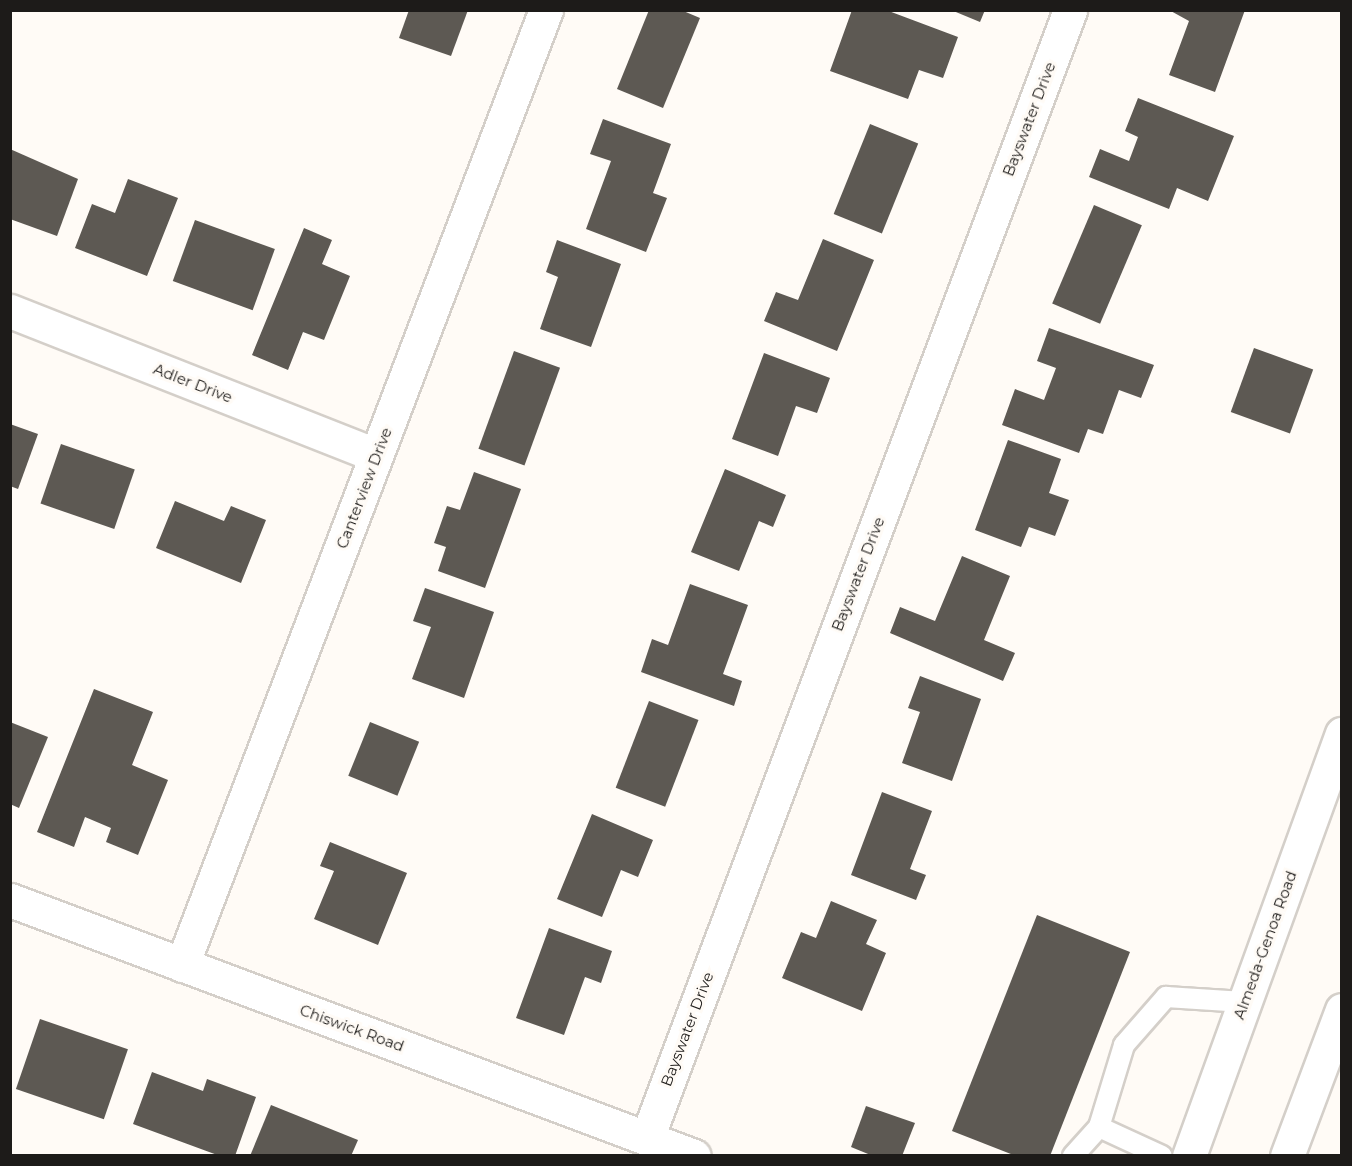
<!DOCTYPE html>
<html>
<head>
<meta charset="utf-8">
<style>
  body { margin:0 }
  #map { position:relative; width:1352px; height:1166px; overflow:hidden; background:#fffbf6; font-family:Montserrat,sans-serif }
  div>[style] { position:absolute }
  .building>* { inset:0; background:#5d5953; transform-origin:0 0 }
  .roads { filter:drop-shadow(2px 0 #d4cfc9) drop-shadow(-2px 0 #d4cfc9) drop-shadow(0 2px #d4cfc9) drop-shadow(0 -2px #d4cfc9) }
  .lane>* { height:20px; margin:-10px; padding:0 10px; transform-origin:10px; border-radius:10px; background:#fff }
  .street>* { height:33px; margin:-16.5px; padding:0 16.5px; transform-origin:16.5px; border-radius:16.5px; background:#fff }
  .secondary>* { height:33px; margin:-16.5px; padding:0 16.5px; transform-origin:16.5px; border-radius:16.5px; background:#fff }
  span { translate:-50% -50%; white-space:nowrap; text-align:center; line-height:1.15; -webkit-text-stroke:6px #fffbf6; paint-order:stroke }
  .street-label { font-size:15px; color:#1d1b19 }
  .frame { position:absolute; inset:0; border:12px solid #1d1b19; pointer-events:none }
</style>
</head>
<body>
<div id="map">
  <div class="building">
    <i style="clip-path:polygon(409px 10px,468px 10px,451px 56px,399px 38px)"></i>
    <i style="clip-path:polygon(649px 10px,681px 10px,700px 18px,663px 108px,617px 89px)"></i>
    <i style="clip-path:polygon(852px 10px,886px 10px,958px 37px,943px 78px,919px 70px,908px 99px,830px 71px)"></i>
    <i style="clip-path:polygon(951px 10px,985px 10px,980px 22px)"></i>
    <i style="clip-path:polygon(1169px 10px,1245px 10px,1215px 92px,1169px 75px,1189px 21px)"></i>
    <i style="clip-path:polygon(1138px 98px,1234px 136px,1208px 201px,1177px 188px,1169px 209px,1089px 177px,1100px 149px,1129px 161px,1138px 137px,1125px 131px)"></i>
    <i style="clip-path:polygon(603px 119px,671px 144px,653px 193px,667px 198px,646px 252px,586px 229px,611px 161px,590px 154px)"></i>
    <i style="left:870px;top:124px;width:52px;height:97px;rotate:22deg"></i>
    <i style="clip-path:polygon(10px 149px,78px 179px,57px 236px,10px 219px)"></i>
    <i style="clip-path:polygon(128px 179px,178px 198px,147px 276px,75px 248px,92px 204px,115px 213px)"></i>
    <i style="left:1094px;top:205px;width:52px;height:107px;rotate:23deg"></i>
    <i style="left:195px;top:220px;width:85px;height:65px;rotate:20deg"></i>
    <i style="clip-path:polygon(304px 228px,332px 240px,322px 264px,350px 276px,324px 340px,303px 332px,288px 370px,252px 355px)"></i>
    <i style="clip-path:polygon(823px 239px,874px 260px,837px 351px,764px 321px,776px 292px,798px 300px)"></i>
    <i style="clip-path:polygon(557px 240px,621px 264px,591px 347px,540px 329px,558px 277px,546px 272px)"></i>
    <i style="clip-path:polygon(1049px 328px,1154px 365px,1141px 398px,1119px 390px,1103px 434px,1088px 429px,1079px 453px,1002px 425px,1015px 389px,1044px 400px,1056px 368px,1037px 361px)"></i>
    <i style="left:1254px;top:348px;width:63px;height:68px;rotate:20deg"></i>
    <i style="left:514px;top:351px;width:49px;height:104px;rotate:20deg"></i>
    <i style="clip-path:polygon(764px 353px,830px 378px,817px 413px,796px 406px,778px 456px,732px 439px)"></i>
    <i style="clip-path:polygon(10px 424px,38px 434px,18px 489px,10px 486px)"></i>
    <i style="clip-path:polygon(1008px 440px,1061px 459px,1049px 493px,1069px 500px,1055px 536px,1029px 527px,1021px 547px,975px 530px)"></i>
    <i style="left:61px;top:444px;width:78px;height:63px;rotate:19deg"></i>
    <i style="clip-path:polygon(725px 469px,786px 495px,773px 527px,759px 521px,739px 571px,691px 552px)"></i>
    <i style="clip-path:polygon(474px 472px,521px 489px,485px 588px,438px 571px,446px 547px,434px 543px,447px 506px,460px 510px)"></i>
    <i style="clip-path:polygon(175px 501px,224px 521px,231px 506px,266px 520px,241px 583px,156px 548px)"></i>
    <i style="clip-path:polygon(962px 556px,1010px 576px,984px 640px,1015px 653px,1003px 681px,890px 633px,900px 607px,935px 621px)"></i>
    <i style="clip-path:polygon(690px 584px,748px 605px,723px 674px,742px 681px,734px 706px,641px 672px,652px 639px,668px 645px)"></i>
    <i style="clip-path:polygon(425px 588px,494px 612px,464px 698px,412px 679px,431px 627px,413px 621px)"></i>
    <i style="clip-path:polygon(920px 676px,981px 699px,952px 781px,902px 763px,920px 712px,908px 708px)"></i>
    <i style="clip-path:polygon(94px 689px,153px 712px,132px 765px,168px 780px,138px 855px,106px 842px,111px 828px,85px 817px,74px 847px,37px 832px)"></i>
    <i style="left:649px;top:701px;width:53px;height:93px;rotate:21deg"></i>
    <i style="clip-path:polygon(10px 722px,48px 737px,19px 808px,10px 804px)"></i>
    <i style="left:370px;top:722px;width:53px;height:58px;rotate:22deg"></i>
    <i style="clip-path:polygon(882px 792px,932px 811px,910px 869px,926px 875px,916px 900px,851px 875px)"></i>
    <i style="clip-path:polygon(592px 814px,653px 840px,638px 877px,621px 870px,602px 917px,557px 899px)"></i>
    <i style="clip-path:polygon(330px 842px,407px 873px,378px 945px,314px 919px,334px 871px,320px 866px)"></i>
    <i style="clip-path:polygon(831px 901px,877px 920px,866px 944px,886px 953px,862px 1011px,782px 978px,801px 932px,816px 938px)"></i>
    <i style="clip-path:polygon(1037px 915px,1130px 952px,1050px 1156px,1016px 1156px,952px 1131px)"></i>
    <i style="clip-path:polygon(549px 928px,612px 951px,601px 983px,585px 977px,564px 1035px,516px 1018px)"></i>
    <i style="left:40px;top:1019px;width:93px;height:74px;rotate:19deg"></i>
    <i style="clip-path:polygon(152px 1072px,203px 1091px,207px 1079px,256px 1097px,235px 1156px,220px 1156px,133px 1124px)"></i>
    <i style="clip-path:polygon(271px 1105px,358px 1140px,351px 1156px,250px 1156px)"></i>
    <i style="clip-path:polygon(866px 1106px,915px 1123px,902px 1156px,873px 1156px,851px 1147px)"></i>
  </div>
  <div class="roads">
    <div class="lane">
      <i style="left:1099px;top:1127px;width:86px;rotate:-73deg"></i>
      <i style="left:1124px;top:1045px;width:64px;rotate:-48.8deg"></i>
      <i style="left:1166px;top:997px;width:78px;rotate:3.7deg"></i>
      <i style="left:1073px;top:1156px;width:39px;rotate:-48deg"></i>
      <i style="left:1099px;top:1127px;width:69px;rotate:24.7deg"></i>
    </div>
    <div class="street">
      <i style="left:10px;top:311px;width:393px;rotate:21.5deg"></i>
      <i style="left:10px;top:900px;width:730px;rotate:20.52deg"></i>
      <i style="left:182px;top:965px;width:1022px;rotate:-69.14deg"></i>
      <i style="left:647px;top:1138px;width:1205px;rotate:-69.44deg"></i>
    </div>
    <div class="secondary">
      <i style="left:1189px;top:1156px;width:449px;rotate:-70.1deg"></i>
      <i style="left:1287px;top:1156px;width:156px;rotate:-69.4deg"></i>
    </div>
  </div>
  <div class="street-label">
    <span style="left:1029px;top:119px;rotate:-69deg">Bayswater Drive</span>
    <span style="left:193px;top:383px;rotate:21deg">Adler Drive</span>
    <span style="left:364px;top:488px;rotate:-69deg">Canterview Drive</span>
    <span style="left:858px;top:574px;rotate:-69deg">Bayswater Drive</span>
    <span style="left:1265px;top:945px;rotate:-70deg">Almeda-Genoa Road</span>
    <span style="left:352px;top:1028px;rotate:20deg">Chiswick Road</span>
    <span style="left:687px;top:1029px;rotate:-69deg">Bayswater Drive</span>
  </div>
  <div class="frame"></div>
</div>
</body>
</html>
